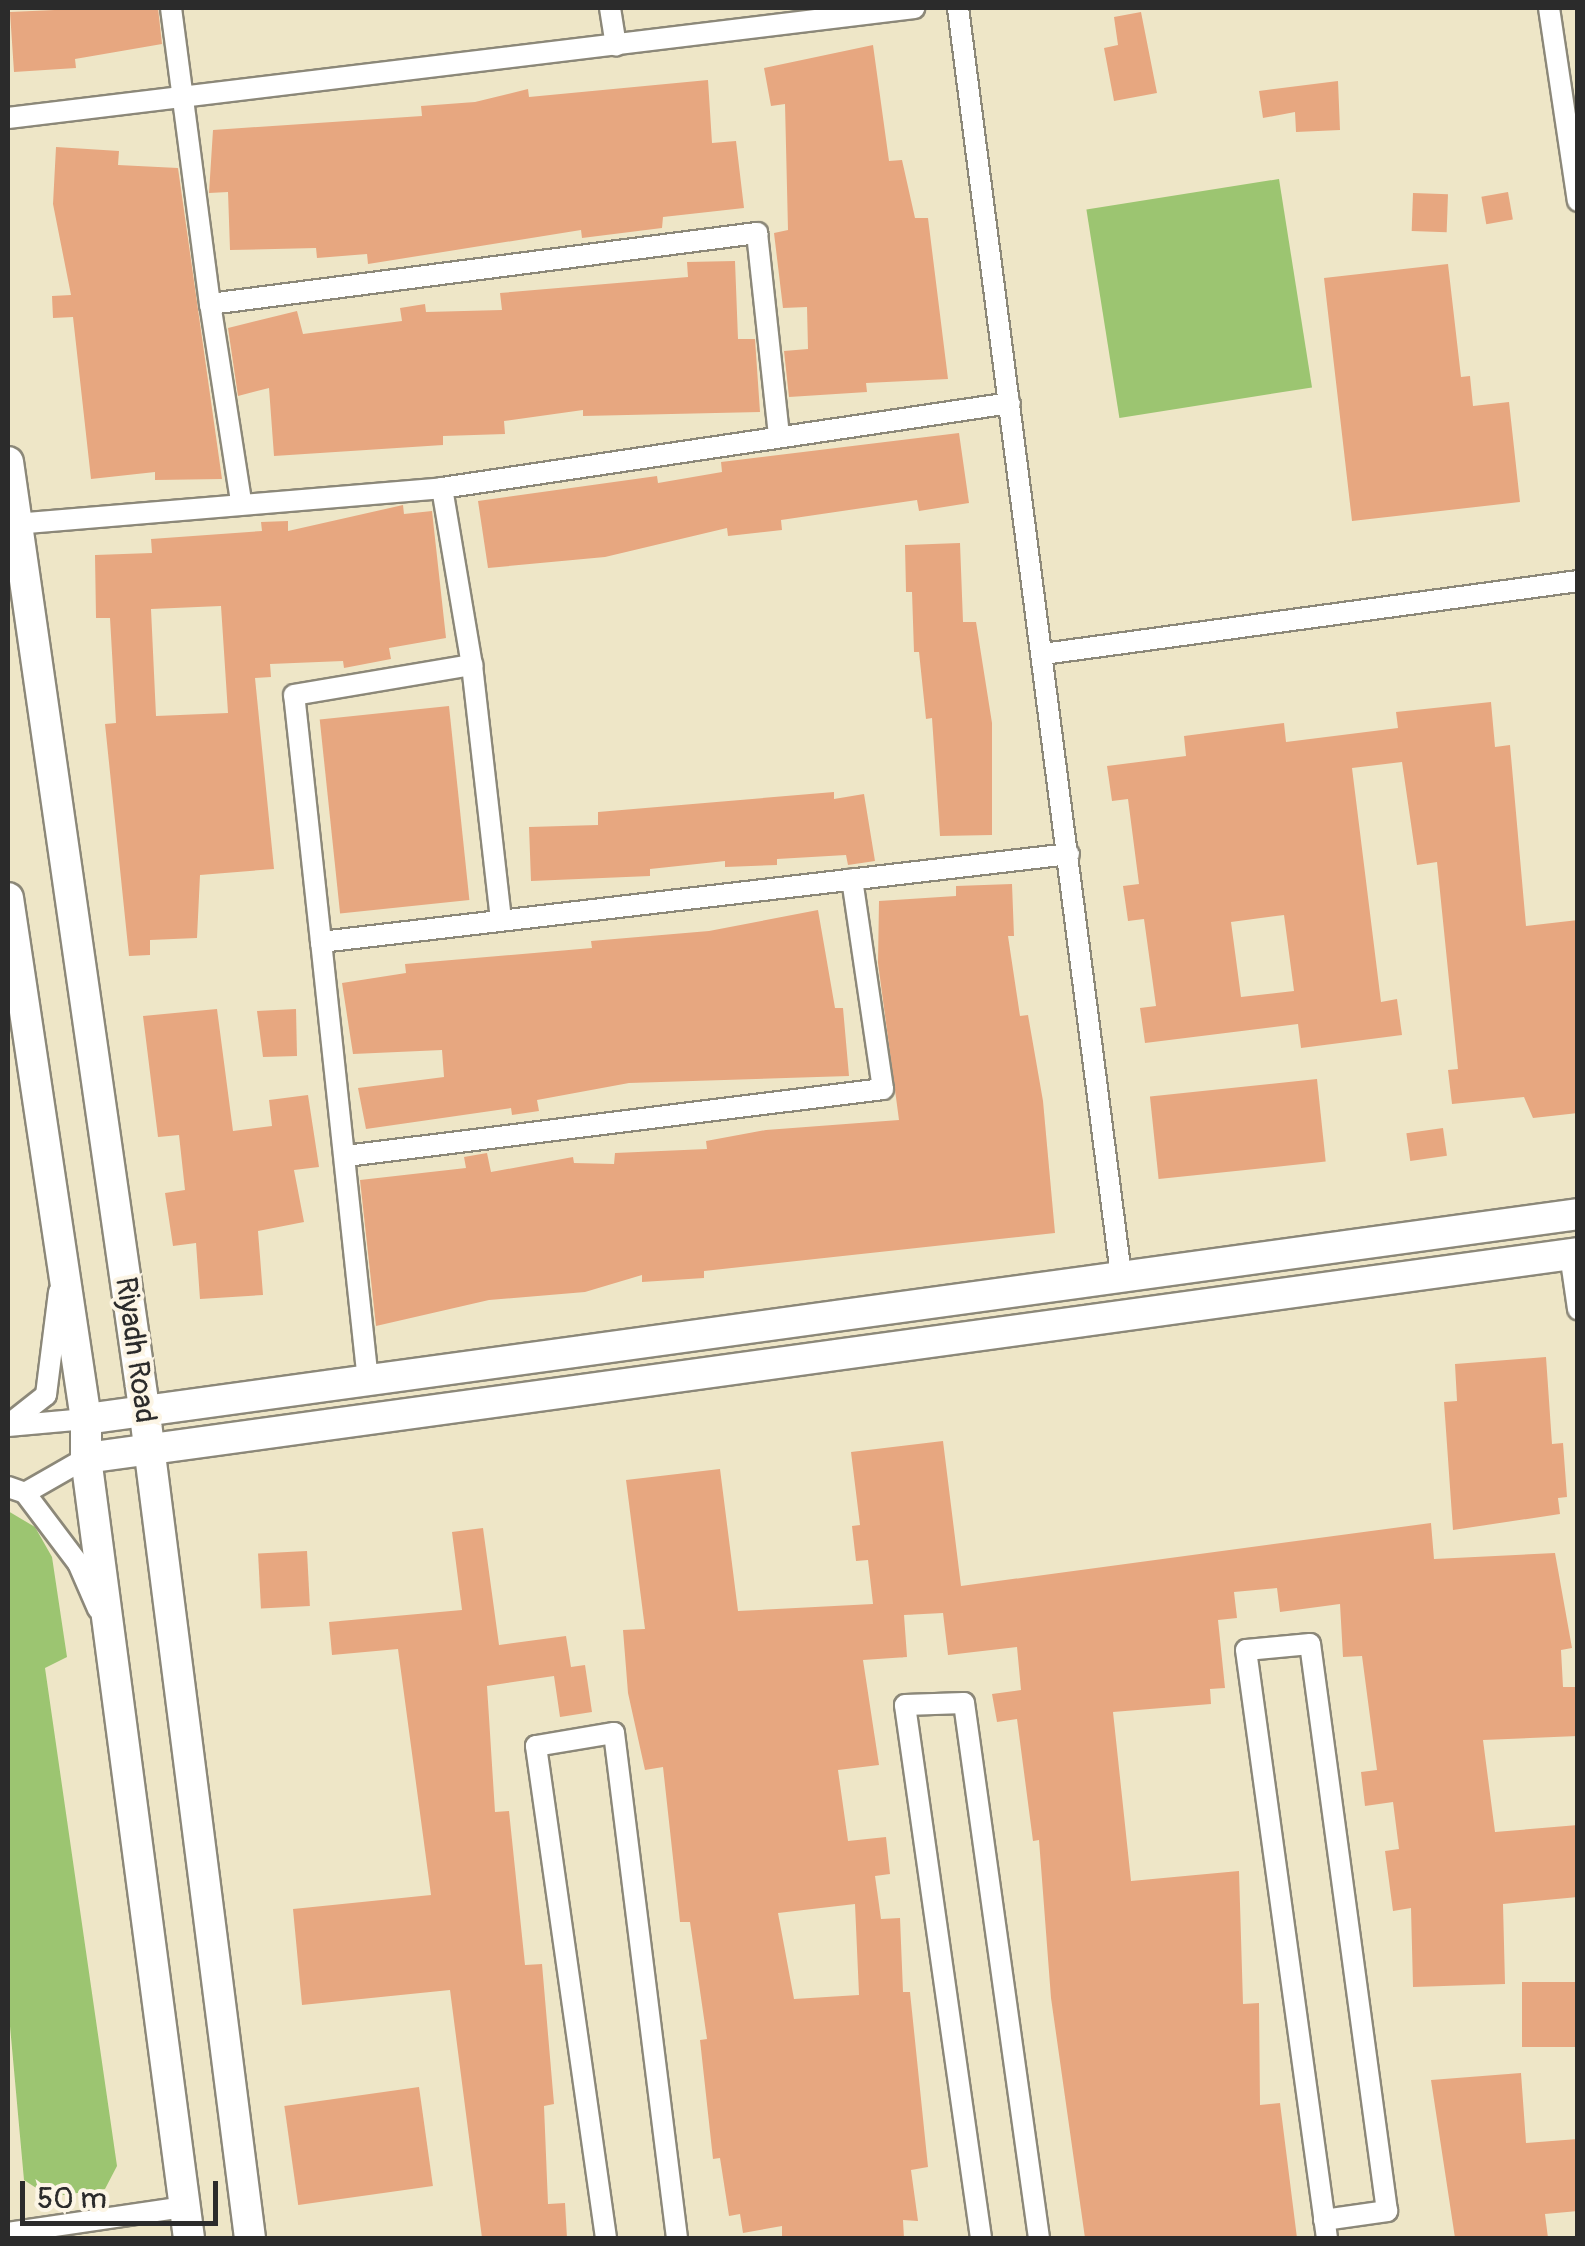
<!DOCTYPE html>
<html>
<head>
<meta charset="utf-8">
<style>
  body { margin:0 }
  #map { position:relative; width:1585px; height:2246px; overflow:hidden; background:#eee6c7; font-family:Pangolin,sans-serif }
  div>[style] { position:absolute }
  .green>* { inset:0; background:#9cc571; transform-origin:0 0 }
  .building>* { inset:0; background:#e7a780; transform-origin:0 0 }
  .roads { filter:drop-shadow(2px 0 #8c8879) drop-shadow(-2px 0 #8c8879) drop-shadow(0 2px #8c8879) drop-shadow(0 -2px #8c8879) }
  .street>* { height:20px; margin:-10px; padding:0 10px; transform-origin:10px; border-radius:10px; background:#fff }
  .secondary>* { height:30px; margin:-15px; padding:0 15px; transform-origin:15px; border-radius:15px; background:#fff }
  span { translate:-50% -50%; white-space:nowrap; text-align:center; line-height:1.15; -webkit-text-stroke:8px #fcf5e5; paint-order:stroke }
  .street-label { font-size:30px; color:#2b2b2b }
  .frame { position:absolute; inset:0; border:10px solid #2b2b2b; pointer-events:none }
  .scale { position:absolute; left:20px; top:2181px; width:198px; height:45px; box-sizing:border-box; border:5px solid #2b2b2b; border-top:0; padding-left:12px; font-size:30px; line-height:35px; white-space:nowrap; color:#2b2b2b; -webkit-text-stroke:8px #fcf5e5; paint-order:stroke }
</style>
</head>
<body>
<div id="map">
  <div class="green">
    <i style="left:1279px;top:179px;width:211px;height:195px;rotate:81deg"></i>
    <i style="clip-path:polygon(8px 1511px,35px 1527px,52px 1557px,67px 1657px,45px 1668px,117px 2166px,105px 2189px,50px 2197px,24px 2180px,8px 2004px)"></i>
  </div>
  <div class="building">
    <i style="clip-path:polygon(99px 8px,158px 8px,162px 44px,75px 59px,76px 68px,14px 72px,10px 12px)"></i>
    <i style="clip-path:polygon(1141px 12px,1157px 93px,1114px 101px,1104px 48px,1118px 45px,1114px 17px)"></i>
    <i style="clip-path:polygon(873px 45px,889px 161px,902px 160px,915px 218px,928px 218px,948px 379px,866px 383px,867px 392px,789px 397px,784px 351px,808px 349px,807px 307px,783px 308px,774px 233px,788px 230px,785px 104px,771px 106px,764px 68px)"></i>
    <i style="clip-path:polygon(708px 80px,712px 143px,736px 141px,744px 208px,663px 217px,662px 228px,582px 238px,581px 230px,368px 264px,367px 254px,317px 258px,316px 248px,230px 250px,228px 192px,209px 193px,213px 130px,422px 116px,421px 106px,475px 102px,528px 89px,529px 97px)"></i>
    <i style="clip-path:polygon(1338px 81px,1340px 130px,1296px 132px,1295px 112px,1263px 118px,1259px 91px)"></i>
    <i style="clip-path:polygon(56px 147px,119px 151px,118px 165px,178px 168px,222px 479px,155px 480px,155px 472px,91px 479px,73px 317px,53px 318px,52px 296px,71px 295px,53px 204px)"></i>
    <i style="left:1508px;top:192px;width:28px;height:27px;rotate:80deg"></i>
    <i style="left:1413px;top:193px;width:35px;height:38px;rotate:2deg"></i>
    <i style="clip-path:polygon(735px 261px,738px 339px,755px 339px,760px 412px,583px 416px,583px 410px,504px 421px,505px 434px,443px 436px,443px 445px,274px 456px,269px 388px,238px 396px,228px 328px,297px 311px,303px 334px,402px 321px,400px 308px,425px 304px,426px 312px,502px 310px,500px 293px,688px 277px,687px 262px)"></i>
    <i style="clip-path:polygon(1448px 264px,1461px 377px,1470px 376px,1473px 406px,1509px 402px,1520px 502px,1352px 521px,1324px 278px)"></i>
    <i style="clip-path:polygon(959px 433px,969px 503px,919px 511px,917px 500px,781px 520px,782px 530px,728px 536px,727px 528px,605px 557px,488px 568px,478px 501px,657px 476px,658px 483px,722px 472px,721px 462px)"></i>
    <i style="clip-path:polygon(evenodd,403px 505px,404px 514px,432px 511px,446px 638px,389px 648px,391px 659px,344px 668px,343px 661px,270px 664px,271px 677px,255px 678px,274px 869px,200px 875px,197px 938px,150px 940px,150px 955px,129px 956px,105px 724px,116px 723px,110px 618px,96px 618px,95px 555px,152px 553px,151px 539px,262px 531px,261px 522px,288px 521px,288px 531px,403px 505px,221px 606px,228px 713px,156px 716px,151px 609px,221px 606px)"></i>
    <i style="clip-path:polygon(960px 543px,963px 622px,976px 622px,992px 723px,992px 835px,940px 836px,932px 718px,926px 719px,919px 652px,914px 652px,912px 592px,906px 592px,905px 545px)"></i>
    <i style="clip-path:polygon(evenodd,1491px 702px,1495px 747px,1510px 745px,1526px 926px,1578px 920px,1578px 1113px,1533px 1118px,1524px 1097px,1452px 1104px,1448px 1070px,1458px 1069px,1437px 862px,1417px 865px,1402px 762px,1352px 768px,1381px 1002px,1397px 999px,1402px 1035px,1301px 1048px,1298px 1024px,1145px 1043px,1140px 1008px,1156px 1006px,1144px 919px,1128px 921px,1123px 886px,1139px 884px,1128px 799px,1112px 801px,1107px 766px,1186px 756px,1184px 736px,1284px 723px,1286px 742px,1398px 728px,1396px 712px,1491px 702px,1284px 915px,1294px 991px,1241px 997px,1231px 922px,1284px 915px)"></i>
    <i style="left:449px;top:706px;width:195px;height:130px;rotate:84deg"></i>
    <i style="clip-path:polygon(834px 792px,834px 799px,864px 794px,875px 861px,848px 865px,846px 855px,777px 859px,777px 865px,725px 867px,725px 861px,650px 869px,650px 876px,531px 881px,529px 827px,598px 825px,598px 812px)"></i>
    <i style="clip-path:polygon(1012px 884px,1014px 936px,1008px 936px,1020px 1016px,1028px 1015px,1043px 1101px,1055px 1233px,704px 1271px,704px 1278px,642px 1282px,642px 1275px,585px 1292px,489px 1300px,376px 1326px,360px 1180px,466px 1168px,464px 1157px,487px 1153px,491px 1172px,573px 1157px,574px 1163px,614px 1164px,615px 1153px,707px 1149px,706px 1141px,766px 1130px,899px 1120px,878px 963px,879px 901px,956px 896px,956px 886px)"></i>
    <i style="clip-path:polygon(818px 910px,835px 1008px,843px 1008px,849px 1076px,629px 1083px,537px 1100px,539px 1111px,512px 1115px,511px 1108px,366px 1129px,358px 1088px,444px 1077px,442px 1050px,353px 1054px,342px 983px,406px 973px,405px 964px,592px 948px,591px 941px,709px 931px)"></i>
    <i style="clip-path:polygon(217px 1009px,233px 1131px,272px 1126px,269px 1100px,308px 1095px,319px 1167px,294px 1170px,304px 1222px,258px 1231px,263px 1295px,200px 1299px,196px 1243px,173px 1246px,165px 1193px,185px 1190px,179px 1135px,158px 1137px,143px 1016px)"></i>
    <i style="clip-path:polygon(296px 1009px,297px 1056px,263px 1057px,257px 1011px)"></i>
    <i style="left:1317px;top:1079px;width:83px;height:168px;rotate:84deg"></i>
    <i style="left:1443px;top:1128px;width:28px;height:37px;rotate:82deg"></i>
    <i style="clip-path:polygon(1546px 1357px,1552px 1444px,1563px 1443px,1567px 1497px,1558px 1498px,1560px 1514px,1453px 1530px,1444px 1402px,1457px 1401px,1455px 1364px)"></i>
    <i style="clip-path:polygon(evenodd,943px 1441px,961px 1586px,1431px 1523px,1434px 1559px,1555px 1553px,1572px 1648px,1561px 1650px,1563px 1687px,1578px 1687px,1578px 1736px,1483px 1740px,1495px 1832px,1578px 1825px,1578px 1897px,1503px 1904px,1505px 1984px,1413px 1987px,1411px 1908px,1393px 1911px,1385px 1851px,1399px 1849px,1393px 1802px,1365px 1806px,1361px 1772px,1377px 1770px,1362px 1656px,1343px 1657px,1340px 1604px,1280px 1612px,1277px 1588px,1234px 1592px,1237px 1618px,1218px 1620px,1225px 1688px,1210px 1689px,1211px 1704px,1113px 1712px,1131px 1881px,1239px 1871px,1243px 2004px,1259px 2003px,1260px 2105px,1280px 2103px,1297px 2238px,1085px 2238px,1051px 1998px,1039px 1840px,1033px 1841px,1017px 1719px,997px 1722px,992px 1694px,1021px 1690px,1017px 1647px,948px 1655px,943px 1613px,904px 1615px,907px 1657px,863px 1660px,879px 1765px,838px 1770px,848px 1841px,886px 1837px,890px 1874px,875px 1876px,881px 1919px,900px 1918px,903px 1992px,910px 1992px,928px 2167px,911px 2170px,918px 2221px,903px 2220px,904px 2238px,782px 2238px,782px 2226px,743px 2233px,740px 2214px,729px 2216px,720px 2158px,713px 2159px,700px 2040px,707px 2039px,690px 1922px,680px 1922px,663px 1767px,645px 1770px,628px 1693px,623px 1630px,645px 1629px,626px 1480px,720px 1469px,738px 1611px,873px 1604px,868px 1560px,856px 1561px,852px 1526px,860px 1525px,851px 1452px,943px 1441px,855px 1904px,859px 1995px,794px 1999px,778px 1913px,855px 1904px)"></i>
    <i style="clip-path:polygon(483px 1528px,499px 1645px,566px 1636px,571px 1667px,585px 1665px,592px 1712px,560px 1717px,554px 1676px,487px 1686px,495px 1812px,509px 1811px,525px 1965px,542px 1964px,554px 2104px,544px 2106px,548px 2204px,565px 2203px,567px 2238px,482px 2238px,450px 1990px,302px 2005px,293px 1909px,431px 1895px,398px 1649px,332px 1655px,329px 1622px,462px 1610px,452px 1532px)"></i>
    <i style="left:307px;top:1551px;width:55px;height:49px;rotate:87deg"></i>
    <i style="left:1578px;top:1982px;width:65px;height:56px;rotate:90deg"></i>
    <i style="clip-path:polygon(1521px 2073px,1526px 2143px,1578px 2139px,1578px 2211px,1545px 2214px,1548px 2238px,1455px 2238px,1431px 2080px)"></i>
    <i style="left:419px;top:2087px;width:100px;height:136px;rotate:82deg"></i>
  </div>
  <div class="roads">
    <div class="street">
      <i style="left:171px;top:8px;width:299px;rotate:82.5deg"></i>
      <i style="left:610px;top:8px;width:38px;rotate:81deg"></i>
      <i style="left:958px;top:8px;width:1278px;rotate:82.67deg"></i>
      <i style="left:1549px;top:8px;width:195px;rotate:81.5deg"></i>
      <i style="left:8px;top:118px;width:913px;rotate:-6.92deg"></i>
      <i style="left:442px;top:488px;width:180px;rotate:80.4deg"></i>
      <i style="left:472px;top:665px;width:255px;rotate:83.5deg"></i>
      <i style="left:241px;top:501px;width:199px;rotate:-98.9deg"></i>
      <i style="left:210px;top:304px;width:552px;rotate:-7.4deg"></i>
      <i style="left:757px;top:233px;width:202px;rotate:83.8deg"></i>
      <i style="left:16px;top:524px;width:428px;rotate:-4.8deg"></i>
      <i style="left:442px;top:488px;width:574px;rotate:-8.51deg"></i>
      <i style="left:1043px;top:654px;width:540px;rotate:-7.77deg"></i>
      <i style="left:321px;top:942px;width:248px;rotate:-96.2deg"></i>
      <i style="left:294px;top:695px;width:181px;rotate:-9.6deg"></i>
      <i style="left:346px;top:1156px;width:541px;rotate:-7.11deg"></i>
      <i style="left:883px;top:1089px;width:212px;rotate:-98.4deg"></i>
      <i style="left:1570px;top:1254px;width:56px;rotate:81.7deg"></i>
      <i style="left:368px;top:1381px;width:442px;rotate:-96.1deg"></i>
      <i style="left:321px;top:942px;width:753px;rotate:-6.71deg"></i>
      <i style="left:8px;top:1425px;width:48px;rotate:-38.3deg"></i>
      <i style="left:46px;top:1395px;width:104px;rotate:-82.8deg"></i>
      <i style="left:8px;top:1426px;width:78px;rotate:-5.1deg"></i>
      <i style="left:8px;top:1487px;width:18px;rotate:19deg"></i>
      <i style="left:25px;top:1493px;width:70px;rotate:-29.8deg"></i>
      <i style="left:25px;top:1493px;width:88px;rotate:52.9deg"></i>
      <i style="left:78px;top:1563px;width:50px;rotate:66.5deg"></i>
      <i style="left:1324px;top:2220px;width:64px;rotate:-8.1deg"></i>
      <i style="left:1387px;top:2211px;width:572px;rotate:-97.73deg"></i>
      <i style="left:1310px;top:1644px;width:64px;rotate:174.6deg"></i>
      <i style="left:1246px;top:1650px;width:594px;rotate:82.16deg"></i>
      <i style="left:8px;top:2233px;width:179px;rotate:-8.4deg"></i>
      <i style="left:606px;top:2238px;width:497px;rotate:-98.1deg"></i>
      <i style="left:536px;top:1746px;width:79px;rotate:-9.5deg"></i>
      <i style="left:614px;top:1733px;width:509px;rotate:82.89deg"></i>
      <i style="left:981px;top:2238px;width:538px;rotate:-98.12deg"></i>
      <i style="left:905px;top:1705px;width:59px;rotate:-1.9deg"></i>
      <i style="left:964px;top:1703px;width:540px;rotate:82.02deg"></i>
    </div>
    <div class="secondary">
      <i style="left:8px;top:462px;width:963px;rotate:81.82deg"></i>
      <i style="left:145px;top:1415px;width:830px;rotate:82.73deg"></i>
      <i style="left:8px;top:898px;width:527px;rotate:81.49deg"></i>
      <i style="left:86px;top:1419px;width:39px;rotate:90deg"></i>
      <i style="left:86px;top:1458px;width:787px;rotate:82.48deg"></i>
      <i style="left:86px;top:1419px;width:1506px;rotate:-7.82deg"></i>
      <i style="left:86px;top:1458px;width:1506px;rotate:-7.82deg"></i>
    </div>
  </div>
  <div class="street-label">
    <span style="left:135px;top:1350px;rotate:82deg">Riyadh Road</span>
  </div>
  <div class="frame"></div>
  <div class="scale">50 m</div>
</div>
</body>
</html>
